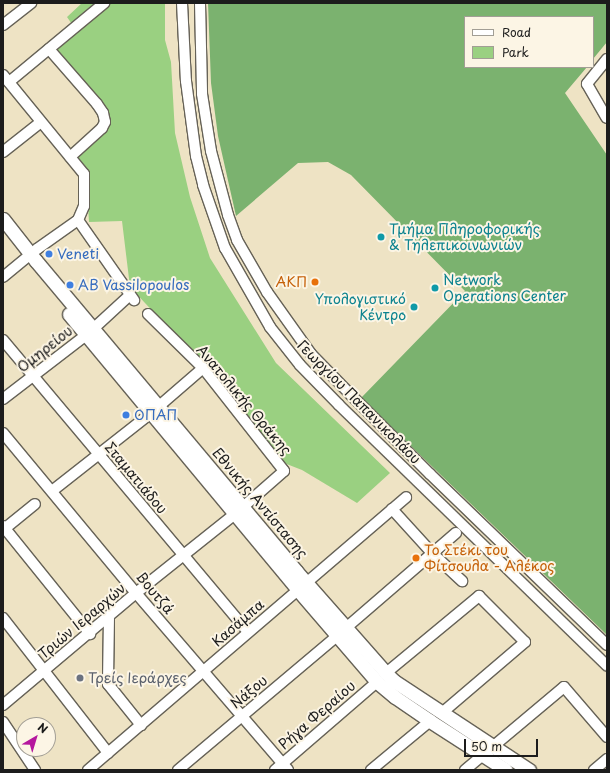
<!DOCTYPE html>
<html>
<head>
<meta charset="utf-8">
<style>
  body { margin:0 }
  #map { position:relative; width:610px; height:773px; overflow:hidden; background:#eee3c4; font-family:"Playpen Sans",sans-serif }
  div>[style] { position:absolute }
  .green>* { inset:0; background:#9ad081 }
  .forest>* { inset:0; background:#7bb26f }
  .roads { filter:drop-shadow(1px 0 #666257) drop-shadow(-1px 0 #666257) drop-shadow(0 1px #666257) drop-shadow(0 -1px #666257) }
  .minor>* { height:10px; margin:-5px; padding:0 5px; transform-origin:5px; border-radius:5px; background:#fff }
  .major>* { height:13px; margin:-6.5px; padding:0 6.5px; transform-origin:6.5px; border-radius:6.5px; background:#fff }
  .dots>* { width:11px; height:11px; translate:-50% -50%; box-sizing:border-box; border:2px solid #fcf5e5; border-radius:50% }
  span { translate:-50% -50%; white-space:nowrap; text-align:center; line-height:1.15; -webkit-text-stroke:4px #fcf5e5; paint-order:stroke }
  .culture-label { font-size:14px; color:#0d838f }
  .left { translate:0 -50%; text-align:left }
  .right { translate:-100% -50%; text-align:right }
  .shop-label { font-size:14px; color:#366cbe }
  .food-label { font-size:14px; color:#c56008 }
  .street-label { font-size:14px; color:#1c1c1c }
  .worship-label { font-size:14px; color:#5b616d }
  .frame { position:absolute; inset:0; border:4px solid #1c1c1c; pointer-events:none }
  .legend { position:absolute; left:464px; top:16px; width:130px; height:52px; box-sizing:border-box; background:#fcf5e5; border:1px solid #a29e95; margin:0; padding:5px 7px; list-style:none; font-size:12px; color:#1c1c1c }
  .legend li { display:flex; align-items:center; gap:8px; height:20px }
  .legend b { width:20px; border:1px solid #a29e95 }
  .north { position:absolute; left:16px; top:717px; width:40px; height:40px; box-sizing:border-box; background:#fcf5e5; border:1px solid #a29e95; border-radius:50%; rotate:38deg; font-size:11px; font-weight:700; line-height:16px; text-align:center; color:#1c1c1c }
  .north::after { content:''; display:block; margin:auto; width:14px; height:18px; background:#b5179e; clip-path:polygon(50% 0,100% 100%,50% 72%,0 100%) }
  .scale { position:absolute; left:464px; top:739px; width:74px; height:18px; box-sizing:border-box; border:2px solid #1c1c1c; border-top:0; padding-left:5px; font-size:12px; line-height:14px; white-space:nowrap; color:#1c1c1c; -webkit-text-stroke:3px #fcf5e5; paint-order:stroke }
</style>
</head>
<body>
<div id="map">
  <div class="green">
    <i style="clip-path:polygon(82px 3px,165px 3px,165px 40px,171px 62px,175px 133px,190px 197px,210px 258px,276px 363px,390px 473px,357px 503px,302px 470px,284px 463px,205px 367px,130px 287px,122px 221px,89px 222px,86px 174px,74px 157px,107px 123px,54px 50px,76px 30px,67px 17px)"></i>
  </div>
  <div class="forest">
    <i style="clip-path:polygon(208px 3px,607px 3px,607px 42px,593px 59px,593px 17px,465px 17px,465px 67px,587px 67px,565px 93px,607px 155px,607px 635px,361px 398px,465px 291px,351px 175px,328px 162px,298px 163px,236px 216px,218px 136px,211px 83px)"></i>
  </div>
  <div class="roads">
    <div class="minor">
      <i style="left:182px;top:3px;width:78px;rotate:87.1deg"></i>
      <i style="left:186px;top:81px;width:76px;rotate:82.4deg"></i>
      <i style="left:196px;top:156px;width:30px;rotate:76deg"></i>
      <i style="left:203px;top:185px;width:67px;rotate:70.8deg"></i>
      <i style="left:225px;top:248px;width:91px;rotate:60.3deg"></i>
      <i style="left:270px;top:327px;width:48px;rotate:51.7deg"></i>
      <i style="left:300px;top:365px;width:56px;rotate:45.7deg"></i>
      <i style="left:339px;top:405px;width:374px;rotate:44.2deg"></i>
      <i style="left:200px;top:3px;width:91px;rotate:88.7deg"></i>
      <i style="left:202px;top:94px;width:58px;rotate:81deg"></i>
      <i style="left:211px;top:151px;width:66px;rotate:75.1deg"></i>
      <i style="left:228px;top:215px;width:27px;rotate:70deg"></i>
      <i style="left:237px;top:240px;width:60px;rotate:60deg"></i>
      <i style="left:267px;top:292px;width:76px;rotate:54.6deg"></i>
      <i style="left:311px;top:354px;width:57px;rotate:45.7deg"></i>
      <i style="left:351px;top:395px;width:112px;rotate:45deg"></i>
      <i style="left:430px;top:474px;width:246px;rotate:44deg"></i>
      <i style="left:3px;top:25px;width:36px;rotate:-38deg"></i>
      <i style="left:49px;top:49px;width:73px;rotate:48.9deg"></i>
      <i style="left:97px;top:104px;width:11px;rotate:56deg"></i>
      <i style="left:103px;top:113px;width:9px;rotate:77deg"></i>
      <i style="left:105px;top:122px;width:7px;rotate:117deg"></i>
      <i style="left:102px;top:128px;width:43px;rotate:137.8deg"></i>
      <i style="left:607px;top:59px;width:32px;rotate:129deg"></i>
      <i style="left:587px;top:84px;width:39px;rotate:60deg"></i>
      <i style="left:3px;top:75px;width:128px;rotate:50.7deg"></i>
      <i style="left:84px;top:174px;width:32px;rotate:90deg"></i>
      <i style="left:84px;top:206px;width:15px;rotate:113deg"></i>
      <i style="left:78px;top:220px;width:50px;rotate:144.7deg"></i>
      <i style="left:37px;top:249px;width:44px;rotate:140.5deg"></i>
      <i style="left:9px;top:82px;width:124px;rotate:-39.7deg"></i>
      <i style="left:3px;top:152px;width:48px;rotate:-38.3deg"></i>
      <i style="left:78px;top:220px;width:98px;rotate:55deg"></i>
      <i style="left:148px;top:314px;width:77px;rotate:44.5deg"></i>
      <i style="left:203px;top:368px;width:131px;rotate:51.8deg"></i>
      <i style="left:284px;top:471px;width:55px;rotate:138.7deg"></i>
      <i style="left:93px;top:329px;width:50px;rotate:-42.6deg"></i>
      <i style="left:3px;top:340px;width:381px;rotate:50deg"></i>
      <i style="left:3px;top:399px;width:105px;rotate:-37.6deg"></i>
      <i style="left:158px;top:407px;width:60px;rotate:-40.9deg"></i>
      <i style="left:3px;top:433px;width:208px;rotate:50.3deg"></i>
      <i style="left:136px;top:593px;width:233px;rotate:49.3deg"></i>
      <i style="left:52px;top:491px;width:126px;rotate:-38.2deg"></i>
      <i style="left:392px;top:509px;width:61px;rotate:47.7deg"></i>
      <i style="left:433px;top:554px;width:40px;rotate:43deg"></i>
      <i style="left:3px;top:526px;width:139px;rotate:51.1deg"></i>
      <i style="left:3px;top:530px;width:41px;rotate:-39.1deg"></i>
      <i style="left:109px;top:617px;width:67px;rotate:90.9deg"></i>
      <i style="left:108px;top:684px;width:53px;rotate:51.2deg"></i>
      <i style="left:3px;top:618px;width:171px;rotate:52.1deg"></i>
      <i style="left:347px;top:627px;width:144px;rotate:-40.8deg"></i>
      <i style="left:386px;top:673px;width:121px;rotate:-39.6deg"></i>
      <i style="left:479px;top:596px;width:65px;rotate:45deg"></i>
      <i style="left:525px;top:642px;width:109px;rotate:139.5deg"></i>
      <i style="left:3px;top:705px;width:174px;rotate:-40.1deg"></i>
      <i style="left:136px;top:593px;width:127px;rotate:-38.6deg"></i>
      <i style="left:3px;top:722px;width:58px;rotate:56.3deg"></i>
      <i style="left:88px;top:770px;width:419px;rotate:-40.6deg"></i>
      <i style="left:178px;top:770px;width:208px;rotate:-40.1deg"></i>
      <i style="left:275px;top:770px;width:135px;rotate:-40.8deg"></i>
      <i style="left:371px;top:770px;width:77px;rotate:-39.7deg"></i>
      <i style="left:465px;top:770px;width:129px;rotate:-40deg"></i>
      <i style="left:564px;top:687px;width:66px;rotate:49.3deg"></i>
      <i style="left:594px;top:770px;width:17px;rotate:-40deg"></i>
    </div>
    <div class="major">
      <i style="left:3px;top:219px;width:53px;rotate:51.8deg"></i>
      <i style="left:36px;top:261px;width:405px;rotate:50deg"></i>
      <i style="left:296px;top:571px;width:136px;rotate:48.6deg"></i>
      <i style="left:386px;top:673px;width:11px;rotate:45deg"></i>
      <i style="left:394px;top:681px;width:162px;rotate:33.4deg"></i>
      <i style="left:69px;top:314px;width:359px;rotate:50.3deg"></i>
      <i style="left:298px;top:590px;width:121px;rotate:49.3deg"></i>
      <i style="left:377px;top:682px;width:23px;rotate:40deg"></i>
      <i style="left:395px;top:697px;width:42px;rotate:34.4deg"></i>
      <i style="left:430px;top:721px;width:90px;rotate:32.8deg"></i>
    </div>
  </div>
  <div class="dots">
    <i style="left:381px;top:237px;background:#0f9aa8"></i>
    <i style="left:49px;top:254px;background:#3f7fe0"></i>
    <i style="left:315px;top:282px;background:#e8710a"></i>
    <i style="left:70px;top:285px;background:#3f7fe0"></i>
    <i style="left:435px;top:288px;background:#0f9aa8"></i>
    <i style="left:414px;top:307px;background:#0f9aa8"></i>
    <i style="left:126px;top:415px;background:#3f7fe0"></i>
    <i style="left:416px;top:558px;background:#e8710a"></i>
    <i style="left:80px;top:678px;background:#6b7280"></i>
  </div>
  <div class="culture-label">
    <span class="left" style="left:389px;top:237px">Τμήμα Πληροφορικής<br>&amp; Τηλεπικοινωνιών</span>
    <span class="left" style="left:443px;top:288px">Network<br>Operations Center</span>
    <span class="right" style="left:406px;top:307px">Υπολογιστικό<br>Κέντρο</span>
  </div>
  <div class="shop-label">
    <span class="left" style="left:57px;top:254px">Veneti</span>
    <span class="left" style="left:78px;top:285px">AB Vassilopoulos</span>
    <span class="left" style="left:134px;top:415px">ΟΠΑΠ</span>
  </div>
  <div class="food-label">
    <span class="right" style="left:307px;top:282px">ΑΚΠ</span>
    <span class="left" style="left:424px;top:558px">Το Στέκι του<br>Φίτσουλα - Αλέκος</span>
  </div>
  <div class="street-label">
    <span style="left:45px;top:349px;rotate:-38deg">Ομηρείου</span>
    <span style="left:244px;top:400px;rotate:50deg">Ανατολικής Θράκης</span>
    <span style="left:359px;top:402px;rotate:45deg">Γεωργίου Παπανικολάου</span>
    <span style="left:136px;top:478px;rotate:50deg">Σταματιάδου</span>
    <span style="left:260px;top:503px;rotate:50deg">Εθνικής Αντίστασης</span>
    <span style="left:155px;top:593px;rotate:50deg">Βουτζά</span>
    <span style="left:82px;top:621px;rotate:-40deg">Τριών Ιεραρχών</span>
    <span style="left:238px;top:623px;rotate:-41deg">Κασάμπα</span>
    <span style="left:249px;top:692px;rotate:-40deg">Νάξου</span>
    <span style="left:317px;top:715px;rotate:-41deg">Ρήγα Φεραίου</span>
  </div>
  <div class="worship-label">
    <span class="left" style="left:88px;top:678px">Τρείς Ιεράρχες</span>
  </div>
  <div class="frame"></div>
  <ul class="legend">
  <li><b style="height:5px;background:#fff"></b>Road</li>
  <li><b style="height:11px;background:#9ad081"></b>Park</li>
  </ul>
  <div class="north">N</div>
  <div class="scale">50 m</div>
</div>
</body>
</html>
